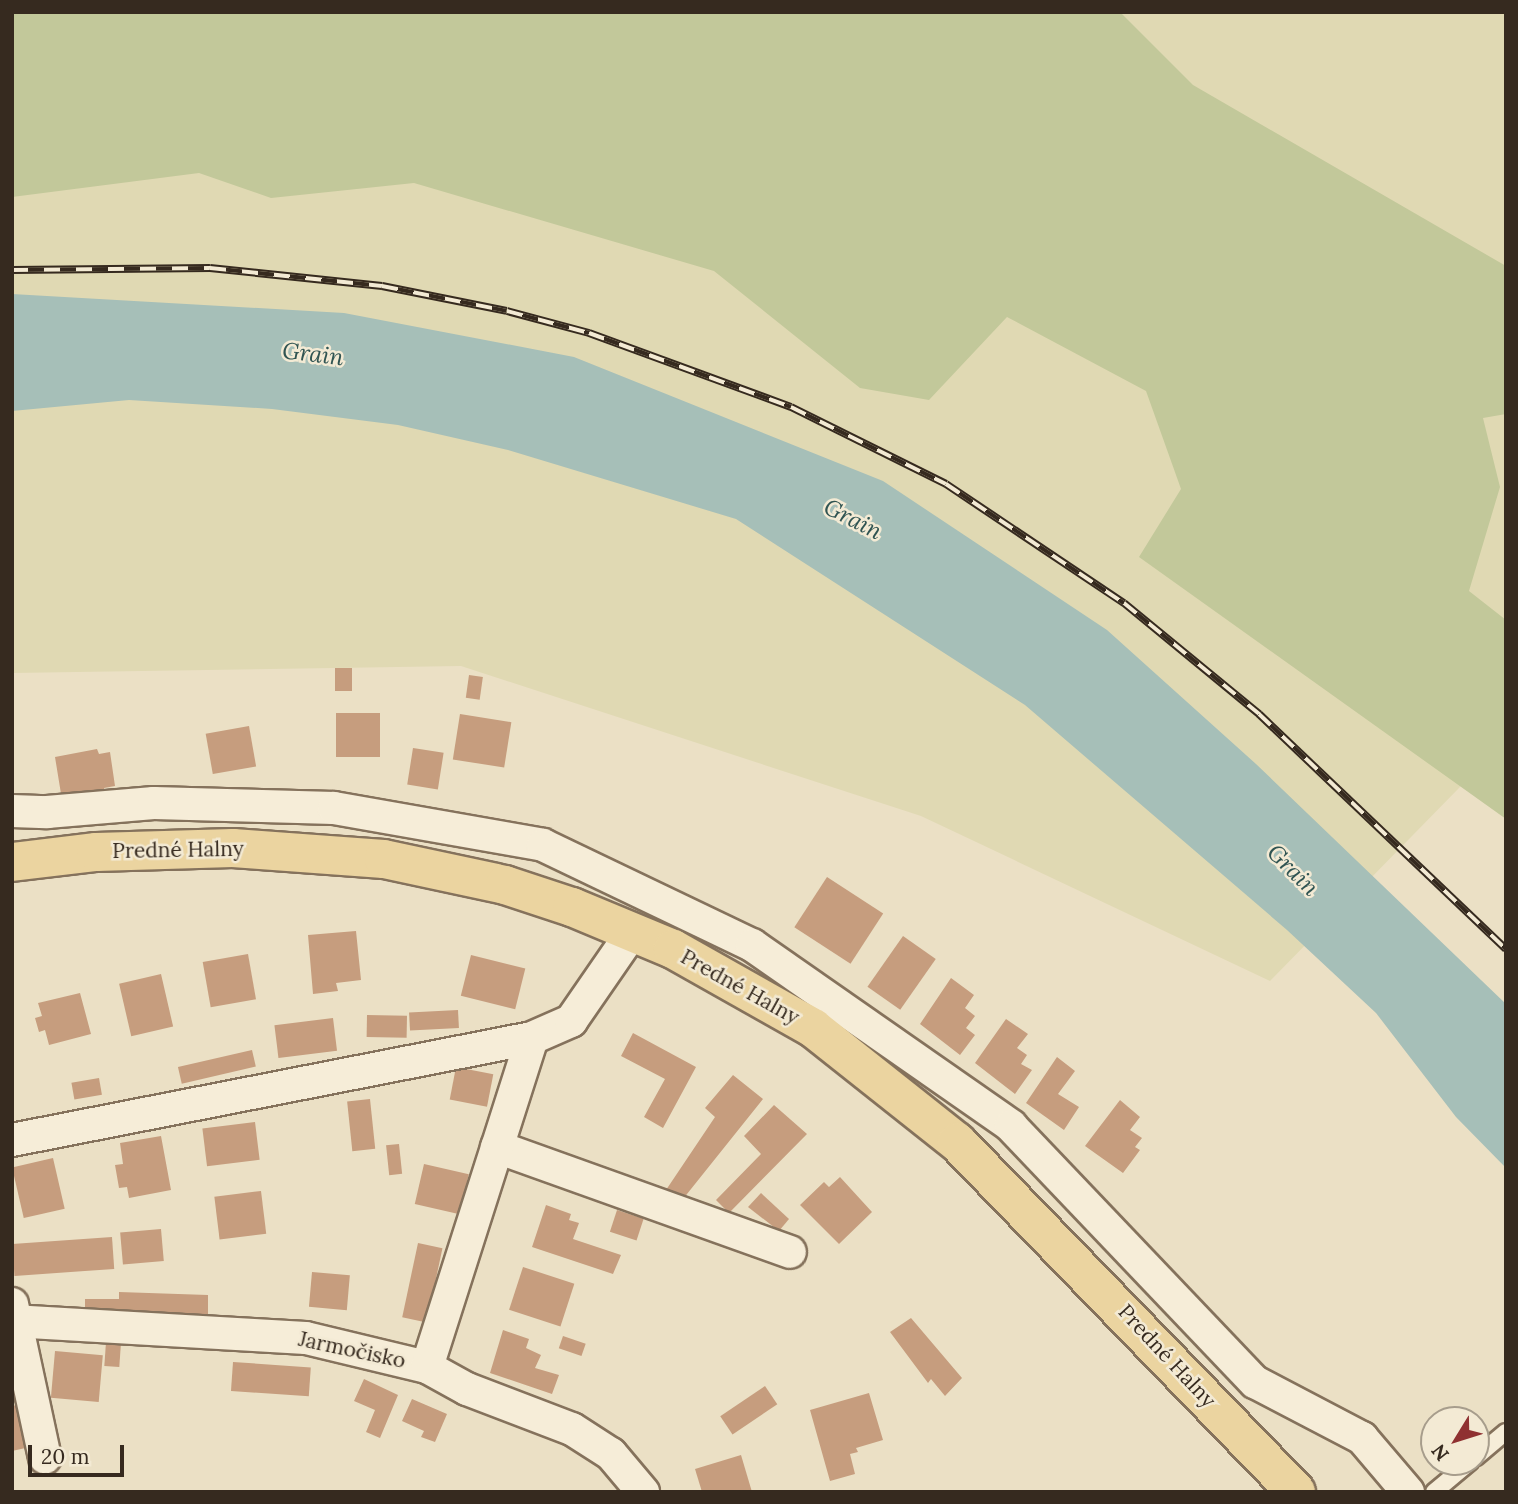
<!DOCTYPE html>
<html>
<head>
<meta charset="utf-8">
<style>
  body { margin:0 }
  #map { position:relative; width:1518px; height:1504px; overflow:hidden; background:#ebe0c5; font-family:Lora,serif }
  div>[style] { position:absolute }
  .farmland>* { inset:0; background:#e0d9b3 }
  .green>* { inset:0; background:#c2c89a }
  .water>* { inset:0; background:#a6bfb8 }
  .building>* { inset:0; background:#c69d7e; transform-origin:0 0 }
  .roads { filter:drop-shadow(2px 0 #85725c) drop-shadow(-2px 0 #85725c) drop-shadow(0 2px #85725c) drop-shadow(0 -2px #85725c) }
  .lane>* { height:16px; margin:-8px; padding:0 8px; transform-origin:8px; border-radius:8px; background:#f6edd8 }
  .street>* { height:32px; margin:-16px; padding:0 16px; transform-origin:16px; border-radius:16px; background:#f6edd8 }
  .primary>* { height:38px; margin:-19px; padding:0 19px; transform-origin:19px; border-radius:19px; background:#ebd4a0 }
  .rail>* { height:8px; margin-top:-4px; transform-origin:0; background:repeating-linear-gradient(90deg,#f3ead4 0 16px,#362a1f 0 32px); box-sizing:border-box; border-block:2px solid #362a1f }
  span { translate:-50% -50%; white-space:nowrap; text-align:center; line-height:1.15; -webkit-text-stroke:5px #f3ead4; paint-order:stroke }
  .street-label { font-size:21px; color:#362a1f }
  .water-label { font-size:23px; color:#305452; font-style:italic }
  .frame { position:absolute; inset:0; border:14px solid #362a1f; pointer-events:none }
  .north { position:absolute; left:1420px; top:1406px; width:70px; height:70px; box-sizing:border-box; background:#f3ead4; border:2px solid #a79d8c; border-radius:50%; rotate:232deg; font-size:19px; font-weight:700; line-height:28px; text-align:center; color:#362a1f }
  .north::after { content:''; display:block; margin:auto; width:24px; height:32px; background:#8f3131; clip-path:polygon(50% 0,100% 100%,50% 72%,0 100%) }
  .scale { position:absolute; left:28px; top:1445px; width:96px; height:32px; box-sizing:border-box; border:4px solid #362a1f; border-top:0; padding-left:9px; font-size:21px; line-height:24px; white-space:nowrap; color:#362a1f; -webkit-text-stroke:5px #f3ead4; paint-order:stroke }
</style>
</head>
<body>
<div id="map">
  <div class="farmland">
    <i style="clip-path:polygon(12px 12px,1506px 12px,1506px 740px,1270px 981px,921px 816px,461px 666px,12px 673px)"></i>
  </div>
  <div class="green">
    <i style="clip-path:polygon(12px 12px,1120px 12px,1193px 85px,1506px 266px,1506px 414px,1483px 418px,1500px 487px,1469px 591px,1506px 620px,1506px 819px,1139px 557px,1181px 489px,1146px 391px,1007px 317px,929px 400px,860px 388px,714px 271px,414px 183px,271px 198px,199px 173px,12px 197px)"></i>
  </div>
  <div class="water">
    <i style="clip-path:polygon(12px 294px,344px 313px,574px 357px,883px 481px,1107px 630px,1256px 764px,1506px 1004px,1506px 1168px,1456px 1117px,1376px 1013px,1287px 930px,1025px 705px,736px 519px,508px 450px,398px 425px,272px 409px,129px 400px,12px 411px)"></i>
  </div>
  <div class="building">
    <i style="left:335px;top:668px;width:17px;height:23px"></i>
    <i style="left:469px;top:675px;width:14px;height:23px;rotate:8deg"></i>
    <i style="left:336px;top:713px;width:44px;height:44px"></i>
    <i style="left:460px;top:714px;width:52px;height:46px;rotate:9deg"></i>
    <i style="left:249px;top:726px;width:41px;height:44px;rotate:80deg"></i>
    <i style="left:413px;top:748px;width:31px;height:37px;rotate:9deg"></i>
    <i style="clip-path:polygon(97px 749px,99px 754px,110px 752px,115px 786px,104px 788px,105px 792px,62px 800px,55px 757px)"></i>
    <i style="left:827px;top:877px;width:67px;height:60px;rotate:33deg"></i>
    <i style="clip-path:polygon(356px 931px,361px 980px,336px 983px,338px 991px,313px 994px,308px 935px)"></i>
    <i style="left:903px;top:936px;width:40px;height:62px;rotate:35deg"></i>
    <i style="left:248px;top:954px;width:46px;height:46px;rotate:80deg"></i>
    <i style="left:471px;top:955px;width:56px;height:42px;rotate:14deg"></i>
    <i style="left:161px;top:974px;width:54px;height:43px;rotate:77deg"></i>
    <i style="clip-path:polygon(951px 978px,974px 995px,965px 1008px,975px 1016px,966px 1028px,975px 1035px,960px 1055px,920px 1024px)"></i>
    <i style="clip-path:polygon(80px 993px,91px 1034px,49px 1045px,45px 1030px,39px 1032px,35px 1018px,42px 1016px,38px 1003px)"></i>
    <i style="left:458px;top:1010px;width:18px;height:49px;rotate:87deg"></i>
    <i style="left:367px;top:1015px;width:40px;height:22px;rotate:1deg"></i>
    <i style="left:333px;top:1018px;width:33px;height:59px;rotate:83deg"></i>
    <i style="clip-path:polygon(1006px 1019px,1028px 1034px,1017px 1048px,1027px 1055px,1021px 1064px,1032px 1070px,1015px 1094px,975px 1063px)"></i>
    <i style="clip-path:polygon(633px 1033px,696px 1067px,663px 1128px,644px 1117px,665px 1079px,621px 1056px)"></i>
    <i style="left:252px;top:1050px;width:17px;height:76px;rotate:77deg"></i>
    <i style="clip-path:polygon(1057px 1057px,1075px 1071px,1058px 1094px,1079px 1107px,1064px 1130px,1026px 1103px)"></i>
    <i style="left:456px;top:1067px;width:38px;height:33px;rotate:11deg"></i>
    <i style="clip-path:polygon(733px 1075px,763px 1099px,683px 1199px,666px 1190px,715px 1117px,705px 1108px)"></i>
    <i style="left:99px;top:1078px;width:17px;height:28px;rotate:80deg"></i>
    <i style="left:370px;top:1099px;width:50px;height:23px;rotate:84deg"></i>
    <i style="clip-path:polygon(1120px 1100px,1140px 1117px,1130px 1130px,1142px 1138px,1135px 1147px,1140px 1150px,1123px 1173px,1085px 1146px)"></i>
    <i style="clip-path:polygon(774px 1105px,807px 1134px,729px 1213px,716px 1200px,761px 1154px,744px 1136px)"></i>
    <i style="left:255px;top:1122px;width:38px;height:53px;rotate:83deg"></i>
    <i style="clip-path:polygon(161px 1136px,171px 1190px,129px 1198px,127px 1187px,119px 1188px,115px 1165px,123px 1164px,120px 1143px)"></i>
    <i style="left:399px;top:1144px;width:30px;height:13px;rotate:84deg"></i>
    <i style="left:53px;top:1158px;width:52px;height:42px;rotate:77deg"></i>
    <i style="left:424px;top:1164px;width:46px;height:41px;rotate:13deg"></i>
    <i style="clip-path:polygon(840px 1177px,872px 1212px,839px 1244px,800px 1205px,824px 1182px,829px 1187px)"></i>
    <i style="left:261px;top:1191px;width:43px;height:47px;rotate:83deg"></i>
    <i style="clip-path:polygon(761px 1193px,789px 1219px,779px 1231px,748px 1207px)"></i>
    <i style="clip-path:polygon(546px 1205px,571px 1214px,569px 1220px,579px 1223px,573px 1239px,621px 1255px,613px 1274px,532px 1247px)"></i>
    <i style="left:617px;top:1210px;width:28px;height:23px;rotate:18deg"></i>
    <i style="left:161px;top:1229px;width:32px;height:41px;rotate:85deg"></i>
    <i style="left:112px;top:1237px;width:32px;height:100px;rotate:86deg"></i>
    <i style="left:418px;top:1243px;width:25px;height:76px;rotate:12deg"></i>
    <i style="left:523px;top:1267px;width:54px;height:45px;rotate:18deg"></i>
    <i style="left:312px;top:1272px;width:38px;height:35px;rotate:5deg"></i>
    <i style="clip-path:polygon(119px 1292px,208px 1295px,208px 1324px,85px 1317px,85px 1299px,119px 1299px)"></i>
    <i style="clip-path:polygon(911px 1318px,962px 1378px,945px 1396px,931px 1379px,928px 1383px,890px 1332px)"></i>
    <i style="clip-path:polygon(503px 1330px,529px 1339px,526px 1348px,541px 1355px,535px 1368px,559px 1375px,552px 1394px,490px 1373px)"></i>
    <i style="left:563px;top:1336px;width:24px;height:13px;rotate:19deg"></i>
    <i style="left:106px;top:1342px;width:15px;height:24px;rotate:4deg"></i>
    <i style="left:55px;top:1351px;width:48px;height:47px;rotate:5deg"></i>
    <i style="left:233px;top:1362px;width:78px;height:29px;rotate:4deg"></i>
    <i style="clip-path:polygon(364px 1379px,398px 1395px,380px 1438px,366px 1432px,375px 1410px,354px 1401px)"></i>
    <i style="left:765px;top:1386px;width:22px;height:54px;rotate:56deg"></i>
    <i style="clip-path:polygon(869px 1393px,883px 1440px,856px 1448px,858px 1452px,850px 1454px,855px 1474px,830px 1481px,810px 1410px)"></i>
    <i style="clip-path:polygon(412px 1399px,447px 1414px,435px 1442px,421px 1437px,424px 1431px,402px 1421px)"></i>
    <i style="clip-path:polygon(21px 1404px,30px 1447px,12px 1451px,12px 1406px)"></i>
    <i style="clip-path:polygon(741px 1455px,752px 1492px,702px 1492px,695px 1469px)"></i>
  </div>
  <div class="roads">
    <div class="lane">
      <i style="left:1476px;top:1457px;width:39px;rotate:-40deg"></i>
      <i style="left:1434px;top:1492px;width:47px;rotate:-39.8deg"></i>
    </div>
    <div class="street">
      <i style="left:12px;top:811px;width:35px;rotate:2deg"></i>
      <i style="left:47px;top:812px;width:107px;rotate:-4.8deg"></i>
      <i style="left:154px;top:803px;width:180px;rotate:1.6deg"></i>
      <i style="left:334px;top:808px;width:212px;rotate:10deg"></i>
      <i style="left:543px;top:845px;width:232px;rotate:25.6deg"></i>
      <i style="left:752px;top:945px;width:316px;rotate:34.9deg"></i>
      <i style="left:1011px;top:1126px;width:354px;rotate:46.4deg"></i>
      <i style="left:1255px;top:1382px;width:121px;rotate:27.6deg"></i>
      <i style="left:1362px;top:1438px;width:71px;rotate:49.6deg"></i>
      <i style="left:12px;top:1140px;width:530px;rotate:-11.1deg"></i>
      <i style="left:532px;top:1038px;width:43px;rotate:-23.6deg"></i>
      <i style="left:571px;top:1021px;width:109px;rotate:-55.4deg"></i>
      <i style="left:497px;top:1147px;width:311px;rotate:19.7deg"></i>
      <i style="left:12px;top:1304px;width:157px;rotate:77.9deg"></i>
      <i style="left:12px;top:1321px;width:294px;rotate:3.3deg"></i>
      <i style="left:306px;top:1338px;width:124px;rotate:13.5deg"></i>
      <i style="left:427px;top:1367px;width:345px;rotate:-72.3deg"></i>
      <i style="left:427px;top:1367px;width:46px;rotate:28.8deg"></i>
      <i style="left:467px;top:1389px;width:112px;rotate:20.9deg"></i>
      <i style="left:572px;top:1429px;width:46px;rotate:32.7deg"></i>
      <i style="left:611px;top:1454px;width:50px;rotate:49.9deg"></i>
    </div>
    <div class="primary">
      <i style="left:12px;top:862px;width:85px;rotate:-6.8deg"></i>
      <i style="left:96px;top:852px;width:137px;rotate:-1.7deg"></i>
      <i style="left:233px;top:848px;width:151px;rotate:4.2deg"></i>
      <i style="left:384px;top:859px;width:124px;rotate:12.1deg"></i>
      <i style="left:505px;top:885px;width:71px;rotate:18.2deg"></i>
      <i style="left:572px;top:907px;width:109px;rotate:22.6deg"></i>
      <i style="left:673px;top:949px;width:161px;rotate:29.4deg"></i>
      <i style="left:813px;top:1028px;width:184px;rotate:38.4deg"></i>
      <i style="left:957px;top:1142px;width:487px;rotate:45.9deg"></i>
    </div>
  </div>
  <div class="rail">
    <i style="left:12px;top:270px;width:198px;rotate:-0.6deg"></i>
    <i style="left:210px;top:268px;width:173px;rotate:6deg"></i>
    <i style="left:382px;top:286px;width:127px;rotate:11.3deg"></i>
    <i style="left:507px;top:311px;width:85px;rotate:15deg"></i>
    <i style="left:589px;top:333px;width:215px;rotate:20.1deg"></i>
    <i style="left:791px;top:407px;width:173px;rotate:26.4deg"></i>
    <i style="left:946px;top:484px;width:214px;rotate:33.8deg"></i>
    <i style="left:1124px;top:603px;width:175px;rotate:39.4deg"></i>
    <i style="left:1259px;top:714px;width:341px;rotate:43.6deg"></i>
  </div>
  <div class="street-label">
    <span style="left:178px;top:850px;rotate:-1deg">Predné Halny</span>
    <span style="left:740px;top:987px;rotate:29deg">Predné Halny</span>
    <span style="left:352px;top:1350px;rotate:12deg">Jarmočisko</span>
    <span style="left:1167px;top:1356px;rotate:47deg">Predné Halny</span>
  </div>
  <div class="water-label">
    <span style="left:313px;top:354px;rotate:7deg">Grain</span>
    <span style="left:853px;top:519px;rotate:27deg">Grain</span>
    <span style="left:1293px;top:870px;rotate:45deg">Grain</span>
  </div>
  <div class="frame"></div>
  <div class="north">N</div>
  <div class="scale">20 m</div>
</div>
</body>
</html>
